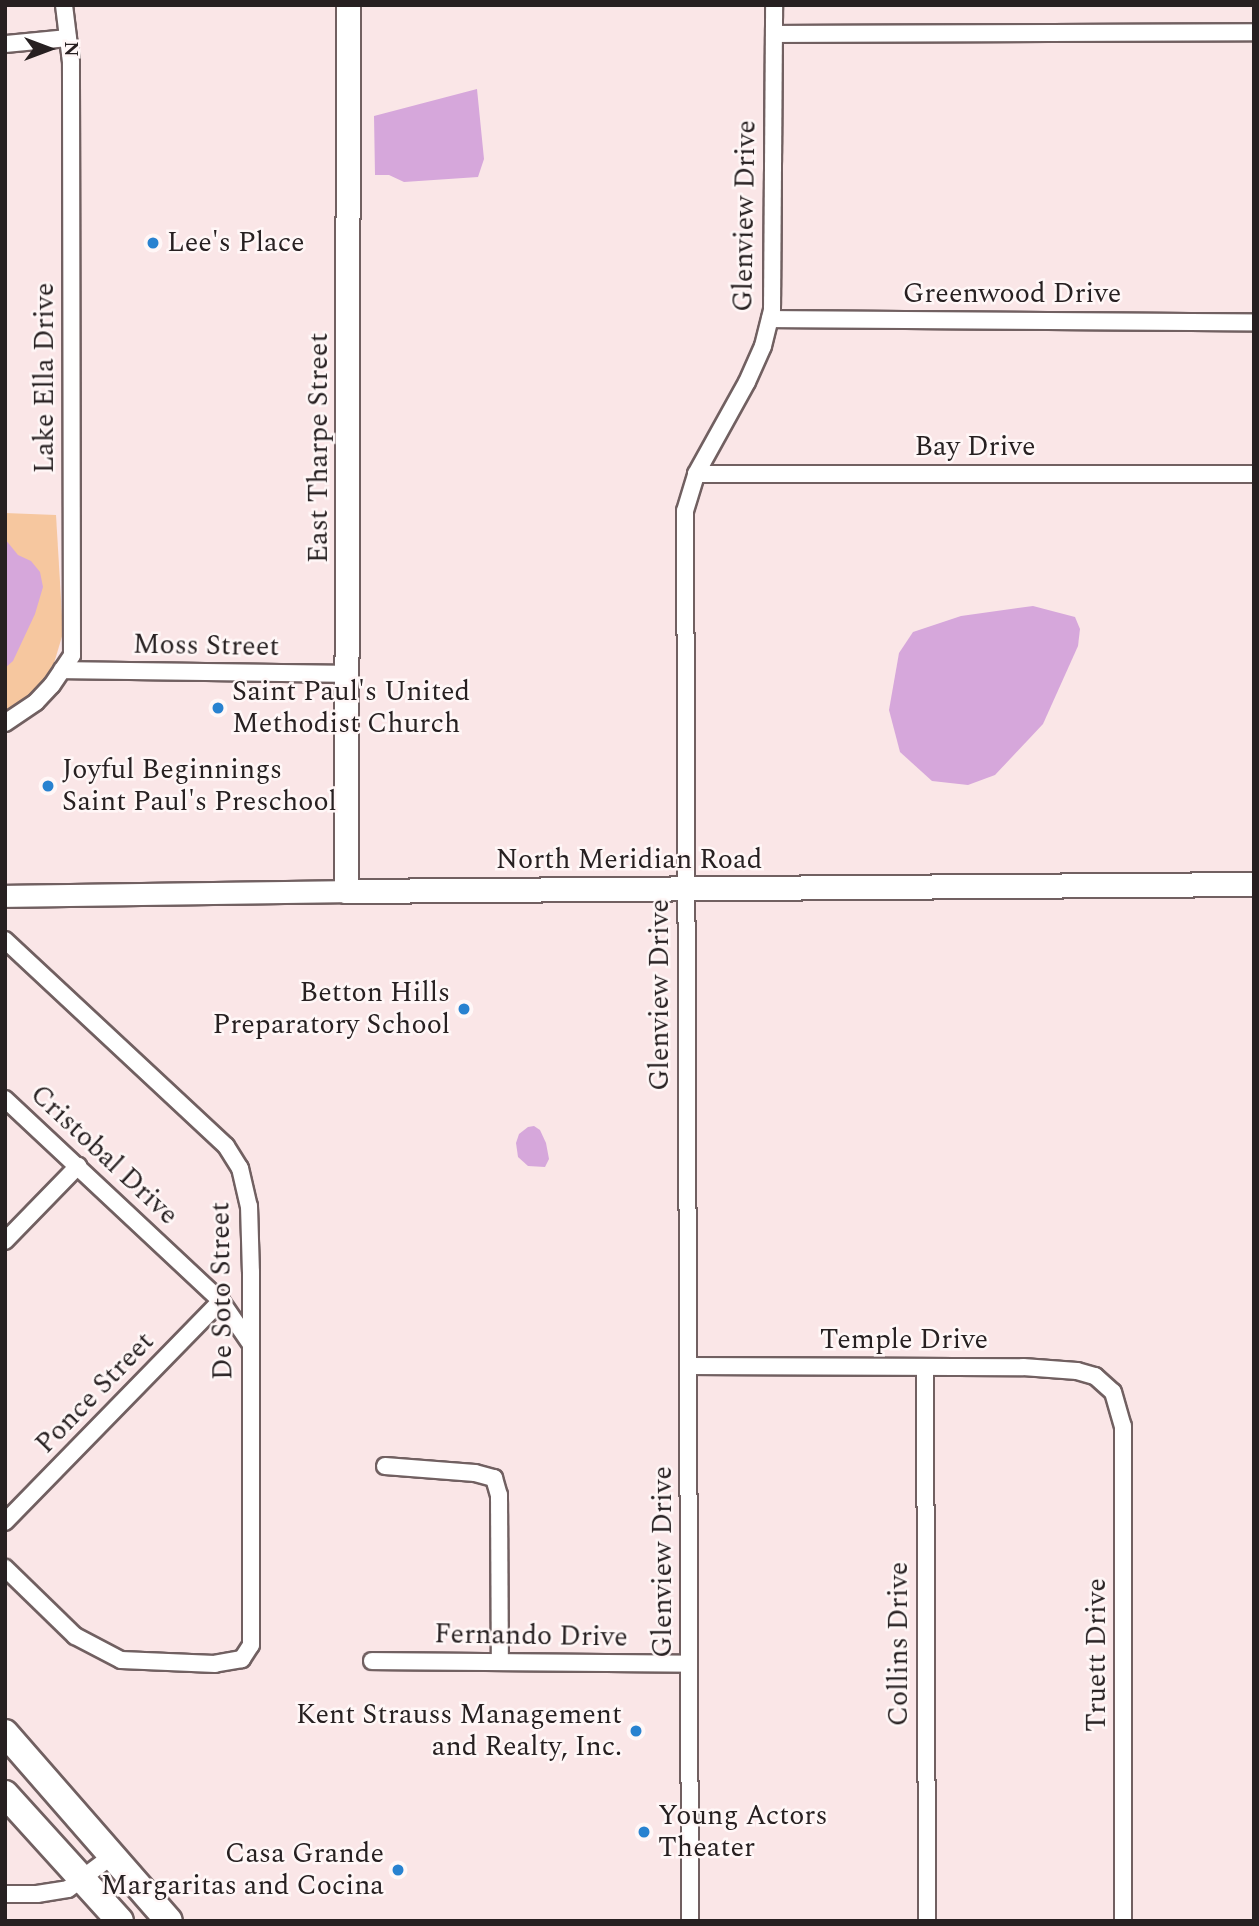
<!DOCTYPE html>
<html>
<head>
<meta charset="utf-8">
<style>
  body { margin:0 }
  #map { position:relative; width:1259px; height:1926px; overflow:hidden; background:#fae6e7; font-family:Spectral,serif }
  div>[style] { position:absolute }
  .green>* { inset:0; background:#f6c79f }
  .water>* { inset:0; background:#d6a7db }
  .roads { filter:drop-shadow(2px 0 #716061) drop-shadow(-2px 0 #716061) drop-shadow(0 2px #716061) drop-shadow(0 -2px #716061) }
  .minor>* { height:16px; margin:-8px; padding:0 8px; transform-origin:8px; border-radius:8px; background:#fff }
  .tertiary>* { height:21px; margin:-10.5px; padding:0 10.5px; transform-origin:10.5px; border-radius:10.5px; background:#fff }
  .secondary>* { height:23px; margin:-11.5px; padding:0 11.5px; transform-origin:11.5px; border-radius:11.5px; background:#fff }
  .primary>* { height:26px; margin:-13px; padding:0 13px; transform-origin:13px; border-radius:13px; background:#fff }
  .dots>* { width:19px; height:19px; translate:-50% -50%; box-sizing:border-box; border:4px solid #fff7f7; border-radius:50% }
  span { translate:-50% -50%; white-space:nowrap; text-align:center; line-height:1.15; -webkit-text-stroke:5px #fff7f7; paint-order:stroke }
  .street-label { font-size:28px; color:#272021 }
  .poi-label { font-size:28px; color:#272021 }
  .left { translate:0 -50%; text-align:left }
  .right { translate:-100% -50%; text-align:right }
  .frame { position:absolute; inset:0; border:7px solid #272021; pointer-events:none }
  .north { position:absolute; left:14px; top:14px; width:70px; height:70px; -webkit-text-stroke:5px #fff7f7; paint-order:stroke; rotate:90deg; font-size:19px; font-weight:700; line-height:28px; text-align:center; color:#272021 }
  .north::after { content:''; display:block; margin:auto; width:24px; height:32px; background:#272021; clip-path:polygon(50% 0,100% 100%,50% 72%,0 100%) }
</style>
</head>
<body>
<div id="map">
  <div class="green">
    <i style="clip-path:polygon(5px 513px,56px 515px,63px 633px,52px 670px,39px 687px,5px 714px)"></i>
  </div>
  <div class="water">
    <i style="clip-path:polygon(477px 89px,484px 159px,478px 177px,404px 182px,389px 175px,375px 175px,374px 116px)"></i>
    <i style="clip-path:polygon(5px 539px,18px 555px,31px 561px,40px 572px,43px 587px,35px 614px,13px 661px,5px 668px)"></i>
    <i style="clip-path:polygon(1033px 606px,1075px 617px,1080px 629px,1078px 646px,1043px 724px,995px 775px,968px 785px,932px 781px,900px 752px,889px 710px,899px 653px,913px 632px,961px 616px)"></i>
    <i style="clip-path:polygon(534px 1126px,540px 1130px,546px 1143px,549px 1159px,545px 1167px,528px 1166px,518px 1157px,516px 1143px,519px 1134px,528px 1127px)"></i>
  </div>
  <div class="roads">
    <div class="minor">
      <i style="left:774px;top:34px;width:480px;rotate:-0.2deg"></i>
      <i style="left:5px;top:44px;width:63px;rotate:-5.4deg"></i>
      <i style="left:770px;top:319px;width:484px;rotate:0.4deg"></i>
      <i style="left:696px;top:474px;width:558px"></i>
      <i style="left:62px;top:670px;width:287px;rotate:0.8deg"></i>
      <i style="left:5px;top:723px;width:37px;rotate:-34deg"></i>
      <i style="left:36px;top:702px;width:23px;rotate:-47deg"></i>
      <i style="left:52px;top:685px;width:36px;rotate:-56deg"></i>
      <i style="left:72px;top:655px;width:593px;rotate:-90.1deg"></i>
      <i style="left:71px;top:62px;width:57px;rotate:-97deg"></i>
      <i style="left:5px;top:940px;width:302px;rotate:43deg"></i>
      <i style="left:226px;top:1146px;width:26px;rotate:58deg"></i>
      <i style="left:240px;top:1168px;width:39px;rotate:77deg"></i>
      <i style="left:249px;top:1206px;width:66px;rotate:88.3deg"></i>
      <i style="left:251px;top:1272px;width:373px;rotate:90deg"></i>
      <i style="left:251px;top:1645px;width:17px;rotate:123deg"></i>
      <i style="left:242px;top:1659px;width:27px;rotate:170deg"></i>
      <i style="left:215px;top:1664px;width:94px;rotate:-177.6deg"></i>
      <i style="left:121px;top:1660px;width:52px;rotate:-152.4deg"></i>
      <i style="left:75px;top:1636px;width:98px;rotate:-135.8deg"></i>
      <i style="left:5px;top:1099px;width:296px;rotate:43.1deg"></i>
      <i style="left:221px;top:1301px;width:51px;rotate:55.4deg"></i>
      <i style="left:5px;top:1241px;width:105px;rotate:-45.8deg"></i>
      <i style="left:688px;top:1366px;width:335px;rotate:0.2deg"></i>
      <i style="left:1023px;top:1367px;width:54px;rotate:4.2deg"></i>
      <i style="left:1077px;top:1371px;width:19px;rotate:16deg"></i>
      <i style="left:1095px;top:1376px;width:24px;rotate:42deg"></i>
      <i style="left:1113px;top:1392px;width:35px;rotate:74deg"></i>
      <i style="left:1123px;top:1426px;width:495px;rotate:90deg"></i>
      <i style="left:925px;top:1367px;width:554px;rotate:89.79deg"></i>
      <i style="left:385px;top:1466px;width:90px;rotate:4.4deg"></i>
      <i style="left:475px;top:1473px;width:20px;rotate:15deg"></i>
      <i style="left:494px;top:1478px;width:18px;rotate:74deg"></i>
      <i style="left:499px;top:1495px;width:167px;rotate:89.7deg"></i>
      <i style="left:5px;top:1522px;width:309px;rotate:-45.7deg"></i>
      <i style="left:372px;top:1661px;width:317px;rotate:0.5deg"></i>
      <i style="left:5px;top:1894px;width:32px"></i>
      <i style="left:37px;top:1894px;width:31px;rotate:-9deg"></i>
      <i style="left:68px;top:1889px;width:55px;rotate:-36.9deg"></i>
      <i style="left:690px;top:1921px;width:1410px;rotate:-90.2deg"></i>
      <i style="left:685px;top:511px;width:39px;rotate:-73deg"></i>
      <i style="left:696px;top:474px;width:105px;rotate:-61deg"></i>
      <i style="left:747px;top:382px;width:39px;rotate:-66deg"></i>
      <i style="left:763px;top:346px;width:37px;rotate:-76deg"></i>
      <i style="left:772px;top:310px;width:305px;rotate:-89.6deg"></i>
    </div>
    <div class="tertiary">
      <i style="left:5px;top:896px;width:341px;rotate:-0.8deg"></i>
    </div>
    <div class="secondary">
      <i style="left:348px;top:5px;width:886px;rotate:90.13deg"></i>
      <i style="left:346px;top:891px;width:908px;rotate:-0.44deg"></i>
    </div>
    <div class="primary">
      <i style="left:5px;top:1733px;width:249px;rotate:48.9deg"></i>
      <i style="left:5px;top:1794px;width:171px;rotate:47.8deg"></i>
    </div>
  </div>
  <div class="dots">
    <i style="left:153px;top:243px;background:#2882d0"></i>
    <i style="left:218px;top:708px;background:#2882d0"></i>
    <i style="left:48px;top:786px;background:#2882d0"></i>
    <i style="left:464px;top:1009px;background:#2882d0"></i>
    <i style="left:636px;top:1731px;background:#2882d0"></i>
    <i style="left:644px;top:1832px;background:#2882d0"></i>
    <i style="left:398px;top:1870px;background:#2882d0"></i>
  </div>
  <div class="street-label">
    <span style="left:745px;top:216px;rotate:-89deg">Glenview Drive</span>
    <span style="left:1012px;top:294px">Greenwood Drive</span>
    <span style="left:45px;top:378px;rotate:-90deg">Lake Ella Drive</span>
    <span style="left:975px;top:447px">Bay Drive</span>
    <span style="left:319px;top:448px;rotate:-90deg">East Tharpe Street</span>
    <span style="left:206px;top:646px;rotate:1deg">Moss Street</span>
    <span style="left:629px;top:860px">North Meridian Road</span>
    <span style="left:660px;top:995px;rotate:-90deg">Glenview Drive</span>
    <span style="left:104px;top:1155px;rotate:43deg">Cristobal Drive</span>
    <span style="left:222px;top:1291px;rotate:-91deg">De Soto Street</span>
    <span style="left:904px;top:1340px">Temple Drive</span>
    <span style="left:95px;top:1393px;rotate:-46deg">Ponce Street</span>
    <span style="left:663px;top:1562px;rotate:-90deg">Glenview Drive</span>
    <span style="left:531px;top:1636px;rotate:1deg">Fernando Drive</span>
    <span style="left:899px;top:1644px;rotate:-90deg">Collins Drive</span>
    <span style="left:1097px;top:1655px;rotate:-90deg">Truett Drive</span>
  </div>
  <div class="poi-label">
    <span class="left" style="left:167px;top:243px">Lee's Place</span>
    <span class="left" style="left:232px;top:708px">Saint Paul's United<br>Methodist Church</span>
    <span class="left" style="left:62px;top:786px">Joyful Beginnings<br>Saint Paul's Preschool</span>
    <span class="right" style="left:450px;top:1009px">Betton Hills<br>Preparatory School</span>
    <span class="right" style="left:622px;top:1731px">Kent Strauss Management<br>and Realty, Inc.</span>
    <span class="left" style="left:658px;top:1832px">Young Actors<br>Theater</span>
    <span class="right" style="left:384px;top:1870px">Casa Grande<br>Margaritas and Cocina</span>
  </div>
  <div class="frame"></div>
  <div class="north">N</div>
</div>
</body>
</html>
